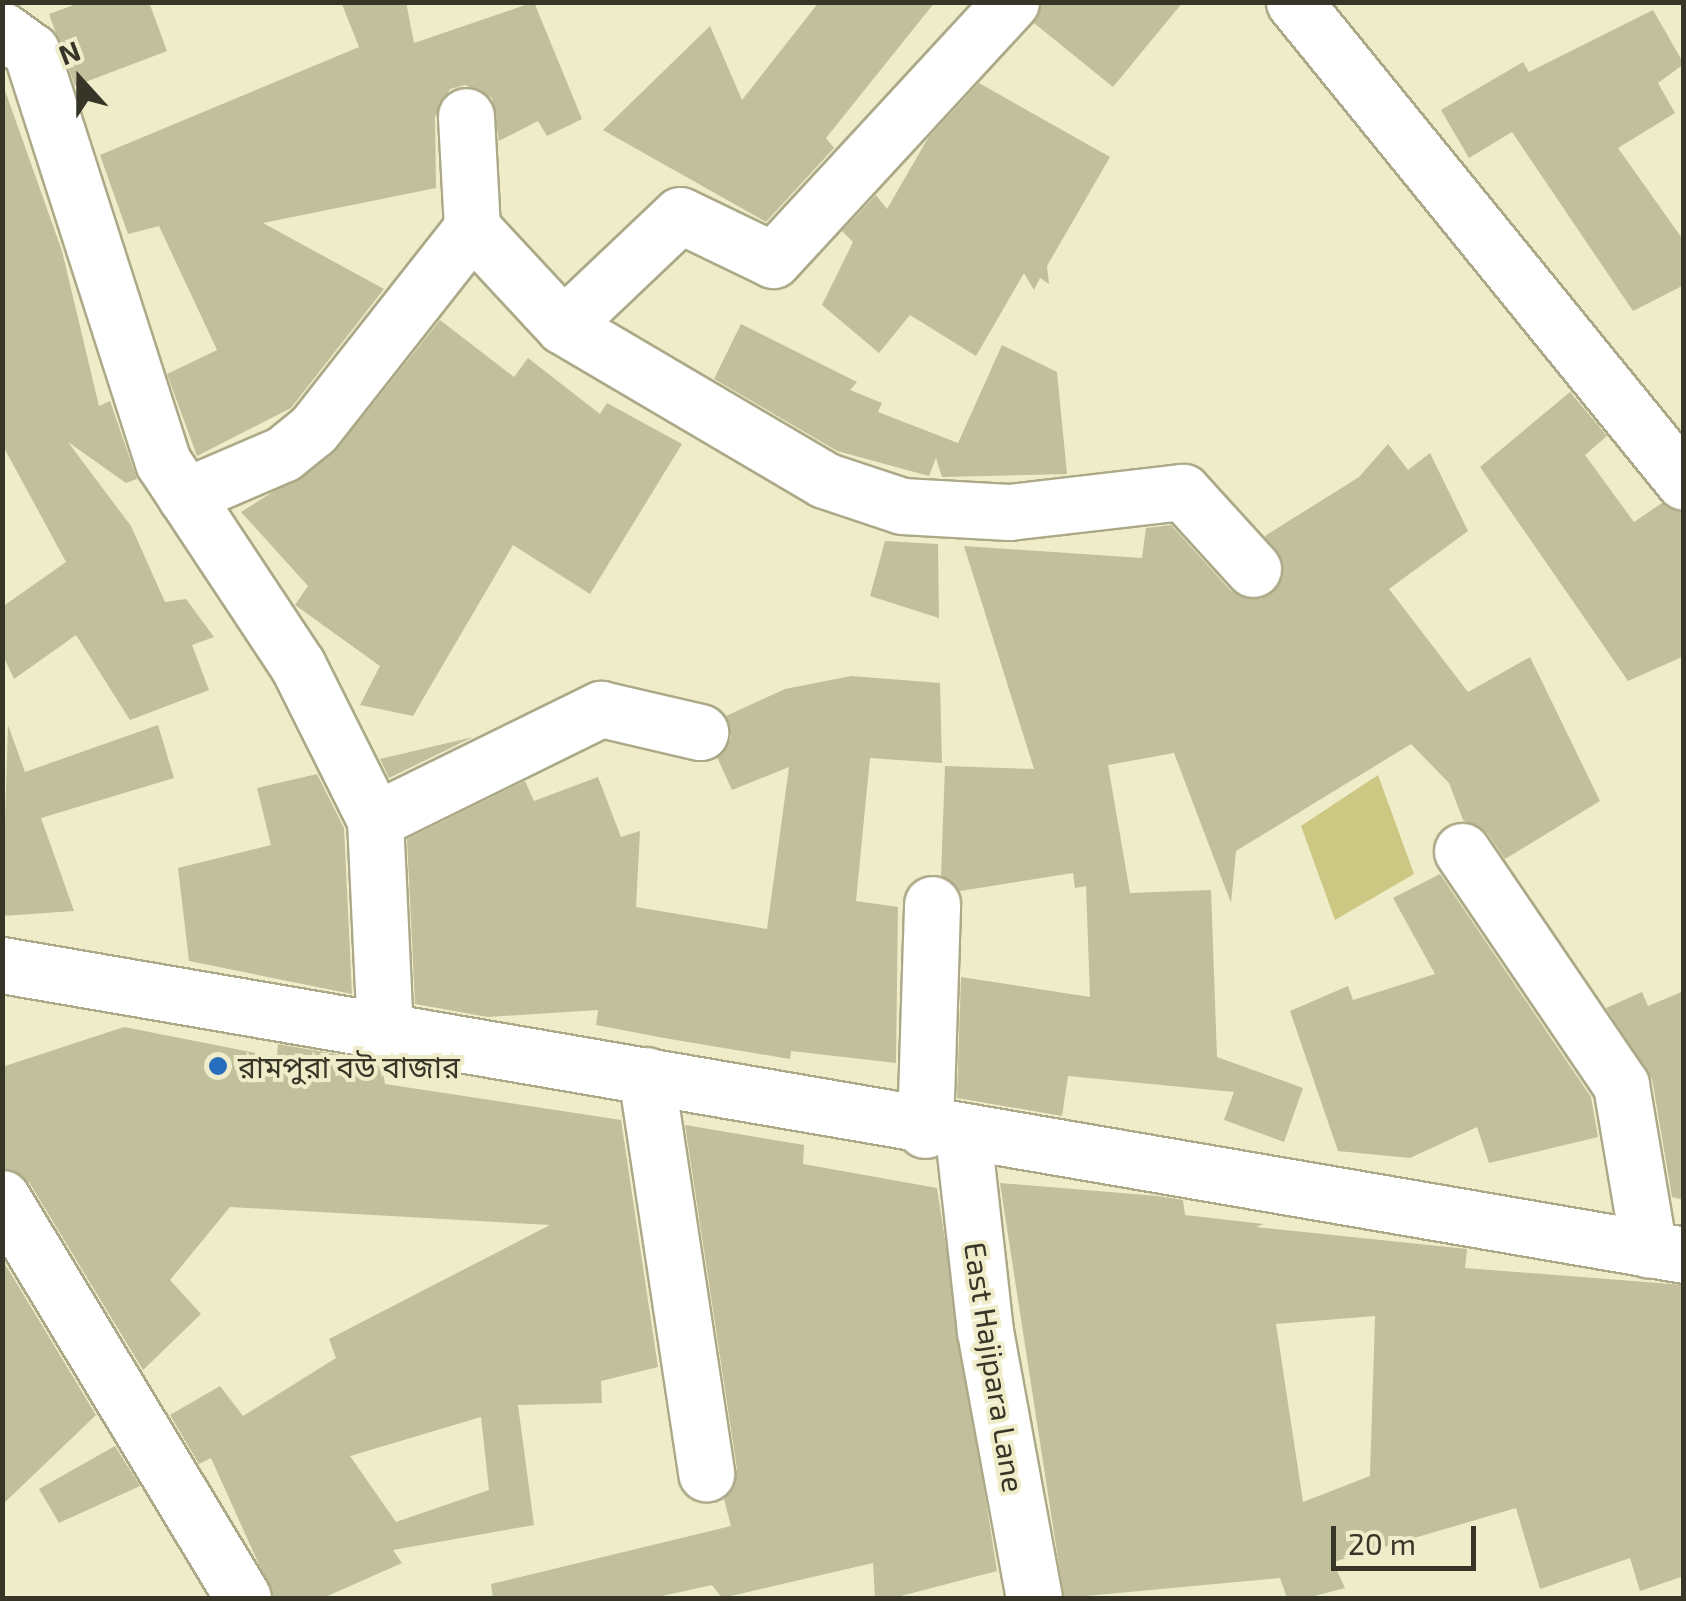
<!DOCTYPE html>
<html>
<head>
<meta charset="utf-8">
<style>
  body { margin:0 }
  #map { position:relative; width:1686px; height:1601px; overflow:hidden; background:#efedc9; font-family:"Exo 2","Noto Sans Bengali",sans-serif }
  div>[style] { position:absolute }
  .green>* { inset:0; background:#ccc783 }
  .building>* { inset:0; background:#c1bf9c }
  .roads { filter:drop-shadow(2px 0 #aba987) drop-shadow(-2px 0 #aba987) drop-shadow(0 2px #aba987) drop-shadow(0 -2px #aba987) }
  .street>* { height:55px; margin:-27.5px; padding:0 27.5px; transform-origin:27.5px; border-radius:27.5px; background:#fff }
  .secondary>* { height:55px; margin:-27.5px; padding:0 27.5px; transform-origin:27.5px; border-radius:27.5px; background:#fff }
  .dots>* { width:28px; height:28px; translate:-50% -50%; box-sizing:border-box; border:5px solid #efedc9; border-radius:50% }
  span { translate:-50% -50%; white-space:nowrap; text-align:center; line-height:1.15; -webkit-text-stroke:8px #efedc9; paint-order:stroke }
  .poi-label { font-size:30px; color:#363527 }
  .left { translate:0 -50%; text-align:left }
  .street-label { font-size:30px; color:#363527 }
  .frame { position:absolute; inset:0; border:5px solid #363527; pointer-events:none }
  .north { position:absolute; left:30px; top:30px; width:100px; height:100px; -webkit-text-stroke:8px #efedc9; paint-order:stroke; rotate:339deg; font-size:28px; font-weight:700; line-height:40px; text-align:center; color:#363527 }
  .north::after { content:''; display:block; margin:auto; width:35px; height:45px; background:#363527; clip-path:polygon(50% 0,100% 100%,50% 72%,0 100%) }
  .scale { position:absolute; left:1331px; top:1526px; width:145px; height:45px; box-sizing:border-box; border:5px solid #363527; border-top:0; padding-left:12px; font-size:30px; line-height:35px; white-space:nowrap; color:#363527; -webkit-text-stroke:8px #efedc9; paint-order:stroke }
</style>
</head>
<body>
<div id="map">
  <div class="green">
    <i style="clip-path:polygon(1378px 775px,1414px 874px,1335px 920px,1301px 826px)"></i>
  </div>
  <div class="building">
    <i style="clip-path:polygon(82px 2px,149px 2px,167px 51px,75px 86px,49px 14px)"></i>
    <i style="clip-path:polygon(341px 2px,406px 2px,414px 43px,534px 2px,582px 119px,547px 136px,538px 121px,499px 141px,492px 98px,465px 85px,450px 89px,435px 117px,436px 188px,263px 223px,384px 289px,291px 408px,197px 456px,167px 374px,217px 350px,159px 226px,128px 234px,100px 155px,359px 47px)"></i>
    <i style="clip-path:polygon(819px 2px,935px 2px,826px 138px,834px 148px,766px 222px,603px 130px,710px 26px,742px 100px)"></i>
    <i style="clip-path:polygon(1041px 2px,1183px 2px,1113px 87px,1034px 23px)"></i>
    <i style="clip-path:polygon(1653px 10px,1684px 64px,1658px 83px,1675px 113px,1618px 148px,1684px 241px,1684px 285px,1633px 311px,1512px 132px,1469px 158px,1441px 110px,1523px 62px,1529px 72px)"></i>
    <i style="clip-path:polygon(2px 82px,62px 251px,99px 406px,110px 401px,137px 479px,126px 483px,68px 442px,131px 526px,165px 602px,186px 599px,214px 637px,192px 645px,209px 690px,130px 720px,76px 635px,14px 679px,2px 653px,2px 607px,66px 562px,2px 444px)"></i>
    <i style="clip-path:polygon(979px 83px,1110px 157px,1047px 266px,1049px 284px,1040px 278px,1034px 290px,1024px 273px,976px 356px,910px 315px,879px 353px,822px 305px,853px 242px,842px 231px,876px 195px,887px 209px,928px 138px)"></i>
    <i style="clip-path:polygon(440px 320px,514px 377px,528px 358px,600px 414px,607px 403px,682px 444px,590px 594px,513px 545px,413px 716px,360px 705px,380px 666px,295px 605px,308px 586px,241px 512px,333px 454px)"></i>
    <i style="clip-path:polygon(741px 324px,857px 382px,850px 390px,882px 403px,878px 412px,958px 443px,1002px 345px,1057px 372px,1067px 474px,942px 477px,936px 458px,929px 476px,837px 451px,714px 379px)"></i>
    <i style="clip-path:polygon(1570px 392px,1607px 436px,1585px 455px,1634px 522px,1662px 503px,1684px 512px,1684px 656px,1628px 681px,1480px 467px)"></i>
    <i style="clip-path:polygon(1388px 444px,1408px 470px,1430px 453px,1468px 531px,1389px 589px,1468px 692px,1530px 657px,1600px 801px,1505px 859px,1487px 833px,1463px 820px,1449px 783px,1411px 744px,1236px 851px,1231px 903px,1174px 753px,1108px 765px,1130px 893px,1211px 890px,1217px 1057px,1303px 1088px,1284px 1142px,1224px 1120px,1234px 1092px,1068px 1076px,1062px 1116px,957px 1098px,961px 977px,1090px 997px,1086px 886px,1075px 888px,1073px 873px,960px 891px,941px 875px,945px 766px,1034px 769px,964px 546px,1142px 558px,1146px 528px,1171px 525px,1231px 591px,1261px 599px,1283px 578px,1265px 536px,1359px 477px)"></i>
    <i style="clip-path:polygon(885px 541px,938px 544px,939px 618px,870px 596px)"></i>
    <i style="clip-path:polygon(851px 676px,940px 683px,942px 763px,870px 758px,856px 901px,898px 907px,896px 1063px,791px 1051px,790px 1059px,664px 1038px,596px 1025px,598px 1010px,488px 1017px,415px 1004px,407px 839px,525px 781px,534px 801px,598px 777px,621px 837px,640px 831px,636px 907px,767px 929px,789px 767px,732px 790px,717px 757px,731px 738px,726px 716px,785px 689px)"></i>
    <i style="clip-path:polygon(8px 725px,25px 772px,158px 725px,174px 778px,41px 818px,74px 911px,2px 916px)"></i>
    <i style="clip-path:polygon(473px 737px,389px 778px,380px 759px)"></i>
    <i style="clip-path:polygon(317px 774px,344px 828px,352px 994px,189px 961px,178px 868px,271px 845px,257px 788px)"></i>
    <i style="clip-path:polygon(1440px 874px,1591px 1097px,1598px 1137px,1489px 1163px,1477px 1127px,1410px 1158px,1338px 1151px,1290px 1011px,1348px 986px,1353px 1000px,1435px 974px,1393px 898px)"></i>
    <i style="clip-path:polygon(1684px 991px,1684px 1200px,1672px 1197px,1652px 1079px,1606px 1008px,1642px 992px,1648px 1006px)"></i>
    <i style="clip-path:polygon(evenodd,124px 1027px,277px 1057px,278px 1044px,381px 1062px,385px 1084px,621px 1120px,658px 1367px,601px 1381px,602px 1403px,518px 1405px,534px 1525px,393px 1550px,402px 1563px,323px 1598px,274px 1598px,211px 1458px,199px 1464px,170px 1415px,220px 1386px,243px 1416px,336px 1358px,329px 1339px,550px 1225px,230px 1207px,170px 1280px,201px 1314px,143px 1370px,29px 1182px,2px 1167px,2px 1067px,124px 1027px,481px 1417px,489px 1490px,396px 1522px,350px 1456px,481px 1417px)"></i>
    <i style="clip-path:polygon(685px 1125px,804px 1145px,803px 1164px,937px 1188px,997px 1571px,893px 1598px,875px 1598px,873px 1563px,722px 1598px,712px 1585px,653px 1598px,493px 1598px,491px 1584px,731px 1526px,724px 1499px,737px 1469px)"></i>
    <i style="clip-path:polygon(evenodd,1000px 1183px,1158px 1196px,1183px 1200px,1185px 1215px,1264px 1224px,1256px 1227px,1467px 1249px,1465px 1268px,1684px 1285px,1684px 1576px,1640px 1591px,1630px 1558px,1540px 1589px,1516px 1508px,1333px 1562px,1345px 1588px,1307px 1598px,1287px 1598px,1280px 1578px,1064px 1598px,1000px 1183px,1375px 1316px,1370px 1476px,1303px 1502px,1276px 1324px,1375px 1316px)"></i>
    <i style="clip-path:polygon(2px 1259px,96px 1415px,2px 1505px)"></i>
    <i style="clip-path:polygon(115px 1446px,140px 1486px,59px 1523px,39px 1489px)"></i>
  </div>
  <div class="roads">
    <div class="street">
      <i style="left:1294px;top:2px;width:618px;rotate:50.91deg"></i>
      <i style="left:2px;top:30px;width:36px;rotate:36deg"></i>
      <i style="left:31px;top:51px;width:432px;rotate:72.2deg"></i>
      <i style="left:163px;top:462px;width:245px;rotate:56.5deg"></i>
      <i style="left:298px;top:666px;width:172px;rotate:63.4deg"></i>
      <i style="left:375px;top:820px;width:211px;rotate:87.3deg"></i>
      <i style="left:472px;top:228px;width:134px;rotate:47.1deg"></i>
      <i style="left:563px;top:326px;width:303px;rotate:30.5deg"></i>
      <i style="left:824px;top:480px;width:82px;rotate:18.4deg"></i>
      <i style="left:902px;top:506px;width:107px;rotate:3.2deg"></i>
      <i style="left:1009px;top:512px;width:175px;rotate:-6.6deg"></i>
      <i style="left:1183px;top:492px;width:104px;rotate:47.7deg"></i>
      <i style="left:563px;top:326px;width:161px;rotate:-43.5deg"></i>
      <i style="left:680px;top:215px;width:103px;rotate:25.8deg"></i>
      <i style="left:773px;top:260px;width:351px;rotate:-47.3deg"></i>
      <i style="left:185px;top:496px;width:107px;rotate:-23.2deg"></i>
      <i style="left:283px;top:454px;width:38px;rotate:-39deg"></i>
      <i style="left:313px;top:430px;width:257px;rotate:-51.8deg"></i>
      <i style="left:472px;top:228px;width:112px;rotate:-93.1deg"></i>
      <i style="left:375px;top:820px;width:252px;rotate:-26.2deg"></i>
      <i style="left:601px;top:709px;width:102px;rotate:13.1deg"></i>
      <i style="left:1462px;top:851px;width:283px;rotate:55.8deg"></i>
      <i style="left:1621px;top:1085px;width:167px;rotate:80.4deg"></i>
      <i style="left:646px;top:1075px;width:403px;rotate:81.4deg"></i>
      <i style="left:925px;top:1130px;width:226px;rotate:-88.2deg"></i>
      <i style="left:963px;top:1135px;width:197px;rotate:83.6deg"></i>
      <i style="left:985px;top:1331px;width:271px;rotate:79.6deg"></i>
      <i style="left:2px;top:1198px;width:466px;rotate:58.9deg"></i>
    </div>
    <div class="secondary">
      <i style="left:2px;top:965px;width:1707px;rotate:9.78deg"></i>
    </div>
  </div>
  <div class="dots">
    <i style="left:218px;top:1066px;background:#286dbe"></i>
  </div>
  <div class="poi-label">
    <span class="left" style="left:238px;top:1066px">রামপুরা বউ বাজার</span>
  </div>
  <div class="street-label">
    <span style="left:995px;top:1367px;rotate:81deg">East Hajipara Lane</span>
  </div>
  <div class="frame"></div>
  <div class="north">N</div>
  <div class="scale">20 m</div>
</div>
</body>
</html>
